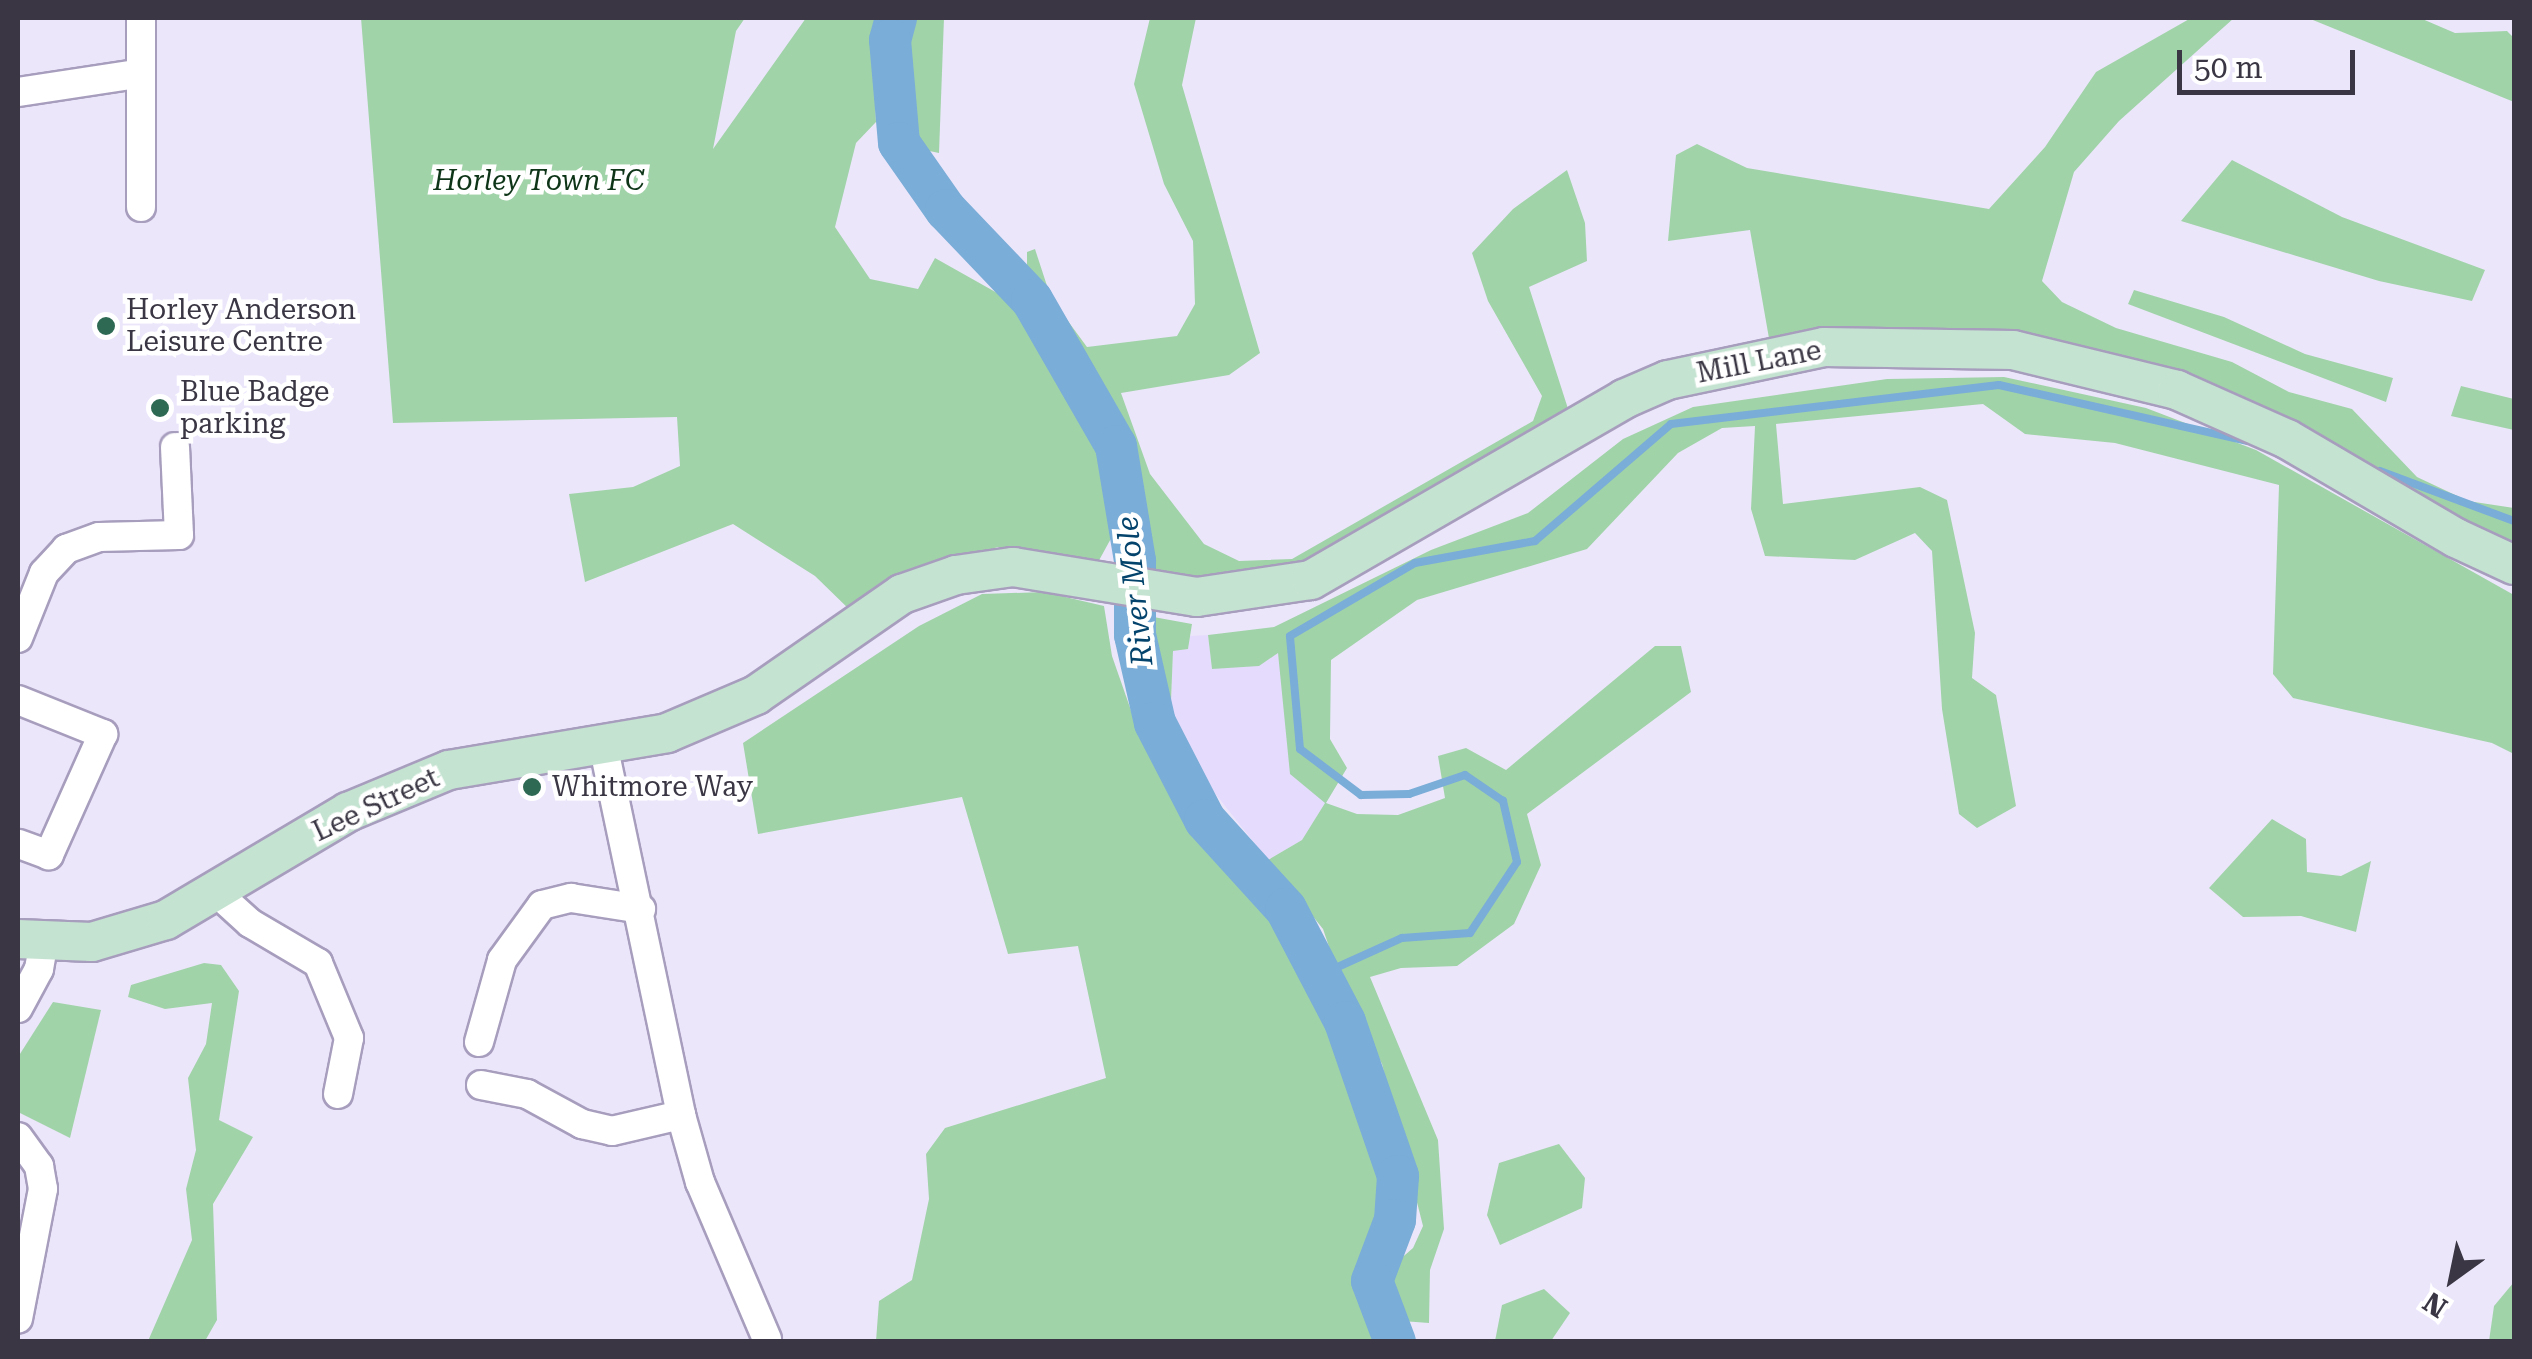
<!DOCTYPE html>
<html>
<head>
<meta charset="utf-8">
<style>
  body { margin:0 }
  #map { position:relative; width:2532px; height:1359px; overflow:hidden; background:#ece6fb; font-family:"Roboto Serif",serif }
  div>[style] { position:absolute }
  .built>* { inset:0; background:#e5dbfc }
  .green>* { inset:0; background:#a1d3a9 }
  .stream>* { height:8px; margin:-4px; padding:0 4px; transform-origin:4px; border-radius:4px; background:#7aadd7 }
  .river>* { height:42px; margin:-21px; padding:0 21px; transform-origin:21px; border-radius:21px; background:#7aadd7 }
  .roads { filter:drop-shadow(2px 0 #a79dbd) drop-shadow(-2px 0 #a79dbd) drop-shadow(0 2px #a79dbd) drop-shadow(0 -2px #a79dbd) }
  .street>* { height:28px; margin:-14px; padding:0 14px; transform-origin:14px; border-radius:14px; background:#fff }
  .secondary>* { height:38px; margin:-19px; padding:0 19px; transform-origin:19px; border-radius:19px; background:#c5e3d1 }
  .dots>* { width:28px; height:28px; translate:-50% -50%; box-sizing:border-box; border:5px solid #fff; border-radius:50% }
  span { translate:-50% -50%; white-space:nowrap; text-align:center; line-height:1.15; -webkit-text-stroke:9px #fff; paint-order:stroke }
  .park-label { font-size:28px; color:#0e3518; font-style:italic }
  .poi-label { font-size:28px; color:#3a3643 }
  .left { translate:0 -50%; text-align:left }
  .street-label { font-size:28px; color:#3a3643 }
  .water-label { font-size:30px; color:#04446c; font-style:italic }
  .frame { position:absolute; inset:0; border:20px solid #3a3643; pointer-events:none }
  .north { position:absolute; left:2402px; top:1229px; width:100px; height:100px; -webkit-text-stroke:8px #fff; paint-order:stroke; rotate:213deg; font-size:28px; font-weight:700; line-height:40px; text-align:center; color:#3a3643 }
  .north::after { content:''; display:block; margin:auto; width:35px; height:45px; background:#3a3643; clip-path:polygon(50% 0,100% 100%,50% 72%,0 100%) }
  .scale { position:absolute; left:2177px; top:50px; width:178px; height:45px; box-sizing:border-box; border:5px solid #3a3643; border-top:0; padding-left:12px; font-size:30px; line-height:35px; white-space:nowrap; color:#3a3643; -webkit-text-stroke:8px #fff; paint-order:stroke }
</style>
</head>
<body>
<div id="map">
  <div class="built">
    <i style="clip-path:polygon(1208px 635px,1212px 669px,1278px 652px,1287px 710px,1325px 803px,1302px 840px,1268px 860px,1198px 772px,1164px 705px,1171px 701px,1173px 651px,1188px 649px,1190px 636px)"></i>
  </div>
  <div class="green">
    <i style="clip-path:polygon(361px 18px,745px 18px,736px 31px,713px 149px,806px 18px,879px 18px,872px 36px,876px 122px,856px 143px,835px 227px,870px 279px,918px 289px,935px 258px,1015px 303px,1098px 435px,1114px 533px,1091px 575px,998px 547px,936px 567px,854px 614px,815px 576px,733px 524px,585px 582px,569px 494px,633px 487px,680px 466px,677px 417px,393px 423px)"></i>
    <i style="clip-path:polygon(908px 18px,944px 18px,939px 153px,910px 147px,901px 66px)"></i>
    <i style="clip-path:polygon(1150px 18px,1196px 18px,1182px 85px,1260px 353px,1229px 375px,1121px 393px,1150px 474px,1204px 544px,1239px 561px,1292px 559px,1533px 421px,1542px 396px,1488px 301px,1472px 253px,1513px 209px,1567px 170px,1585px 223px,1587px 261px,1529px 287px,1571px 418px,1358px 553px,1232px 590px,1153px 574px,1130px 474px,1104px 399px,1027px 274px,1027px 252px,1035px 249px,1051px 298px,1087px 347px,1177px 336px,1195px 304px,1193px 241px,1164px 184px,1134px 84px)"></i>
    <i style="clip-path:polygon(2191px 18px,2234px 18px,2119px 121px,2074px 172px,2042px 281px,2062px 302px,2116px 328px,2232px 362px,2289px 392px,2352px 409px,2417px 477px,2468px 501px,2514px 508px,2514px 544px,2421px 502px,2217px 388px,1770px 344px,1750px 230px,1668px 241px,1676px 155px,1697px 144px,1747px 168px,1989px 209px,2045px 147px,2096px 72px)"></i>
    <i style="clip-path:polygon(2308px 18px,2420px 18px,2455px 33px,2507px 31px,2514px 38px,2514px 102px)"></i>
    <i style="clip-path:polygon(2232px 160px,2342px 217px,2485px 270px,2472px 301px,2379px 281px,2181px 221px)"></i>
    <i style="clip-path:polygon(2134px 290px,2224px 317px,2305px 354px,2393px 378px,2386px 402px,2128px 304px)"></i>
    <i style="clip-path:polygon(2004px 377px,2146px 408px,2256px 450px,2514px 595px,2514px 754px,2492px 743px,2293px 698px,2273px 674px,2279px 485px,2115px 443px,2025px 434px,1983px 404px,1776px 424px,1783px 504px,1920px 487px,1947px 500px,1975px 633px,1972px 678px,1996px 695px,2016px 806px,1977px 828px,1959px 814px,1942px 709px,1932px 551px,1915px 533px,1855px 560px,1765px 556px,1751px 509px,1755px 426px,1722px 428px,1678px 453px,1587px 549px,1417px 600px,1331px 660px,1330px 739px,1347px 768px,1326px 803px,1357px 814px,1398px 815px,1445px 798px,1438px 756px,1466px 748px,1506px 770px,1655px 646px,1681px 646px,1691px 692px,1527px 814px,1541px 865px,1514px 924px,1457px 966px,1401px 968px,1370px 977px,1438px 1140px,1444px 1229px,1430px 1270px,1429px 1323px,1402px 1321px,1390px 1268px,1413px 1248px,1423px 1226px,1382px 1064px,1342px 985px,1323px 929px,1268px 860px,1302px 840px,1325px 803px,1290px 774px,1278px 653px,1259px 666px,1212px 669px,1208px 635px,1274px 627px,1431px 550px,1528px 513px,1623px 439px,1693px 407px,1887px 379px)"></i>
    <i style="clip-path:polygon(2461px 386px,2514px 399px,2514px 430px,2451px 416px)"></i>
    <i style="clip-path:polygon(1044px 592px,1104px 606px,1112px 656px,1134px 719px,1170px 790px,1210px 847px,1264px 895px,1326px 1014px,1390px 1176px,1383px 1230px,1364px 1272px,1364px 1301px,1379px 1341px,876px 1341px,879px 1301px,912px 1280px,929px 1199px,926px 1154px,945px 1128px,1106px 1078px,1078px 946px,1008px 954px,962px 797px,758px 834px,743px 743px,919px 626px,982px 594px)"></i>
    <i style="clip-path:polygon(1148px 616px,1192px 624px,1188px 649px,1173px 651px,1171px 701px,1164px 705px)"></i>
    <i style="clip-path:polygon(2272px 819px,2306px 839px,2307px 872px,2341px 876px,2371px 861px,2356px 932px,2301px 916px,2243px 917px,2209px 888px)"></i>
    <i style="clip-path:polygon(204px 963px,221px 965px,239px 991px,219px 1120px,253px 1137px,213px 1204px,217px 1320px,205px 1341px,148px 1341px,192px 1240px,186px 1189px,196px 1150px,188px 1078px,206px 1044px,212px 1003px,165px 1009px,128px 997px,131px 985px)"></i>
    <i style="clip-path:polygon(53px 1002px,101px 1010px,70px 1138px,18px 1112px,18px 1057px)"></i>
    <i style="clip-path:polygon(1559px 1144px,1585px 1178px,1582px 1208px,1500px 1245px,1487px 1215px,1499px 1163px)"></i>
    <i style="clip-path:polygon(2514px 1282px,2514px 1341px,2489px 1341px,2494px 1306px)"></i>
    <i style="clip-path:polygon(1544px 1289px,1570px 1313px,1551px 1341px,1495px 1341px,1502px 1305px)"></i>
  </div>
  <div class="stream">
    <i style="left:2380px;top:471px;width:143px;rotate:20.5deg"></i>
    <i style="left:1320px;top:975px;width:90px;rotate:-24.3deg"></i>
    <i style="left:1402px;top:938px;width:68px;rotate:-4.2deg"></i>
    <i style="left:1470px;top:933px;width:85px;rotate:-56.5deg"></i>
    <i style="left:1517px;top:862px;width:63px;rotate:-102.9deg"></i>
    <i style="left:1503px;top:801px;width:46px;rotate:-145.6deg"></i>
    <i style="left:1465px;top:775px;width:59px;rotate:161.3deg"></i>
    <i style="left:1409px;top:794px;width:48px;rotate:178.8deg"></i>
    <i style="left:1361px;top:795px;width:76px;rotate:-143deg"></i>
    <i style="left:1300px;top:749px;width:113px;rotate:-95.1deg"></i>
    <i style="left:1290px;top:636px;width:145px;rotate:-30.3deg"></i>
    <i style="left:1415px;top:563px;width:122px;rotate:-10.4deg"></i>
    <i style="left:1535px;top:541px;width:179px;rotate:-40.7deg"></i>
    <i style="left:1671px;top:424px;width:330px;rotate:-6.8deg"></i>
    <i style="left:1999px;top:385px;width:255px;rotate:12.7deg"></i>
  </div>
  <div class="river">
    <i style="left:896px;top:18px;width:23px;rotate:105deg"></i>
    <i style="left:890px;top:40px;width:103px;rotate:85deg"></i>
    <i style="left:899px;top:143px;width:82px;rotate:55deg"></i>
    <i style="left:946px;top:210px;width:124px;rotate:46.3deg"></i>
    <i style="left:1032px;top:300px;width:168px;rotate:60.1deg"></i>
    <i style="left:1116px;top:446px;width:117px;rotate:80.6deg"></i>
    <i style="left:1135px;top:561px;width:74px;rotate:90deg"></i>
    <i style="left:1135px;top:635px;width:90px;rotate:77.2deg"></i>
    <i style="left:1155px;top:723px;width:109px;rotate:62.7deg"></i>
    <i style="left:1205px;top:820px;width:120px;rotate:47.7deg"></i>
    <i style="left:1286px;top:909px;width:127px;rotate:62.4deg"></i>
    <i style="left:1345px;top:1022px;width:163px;rotate:71deg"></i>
    <i style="left:1398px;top:1176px;width:44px;rotate:93.9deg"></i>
    <i style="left:1395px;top:1220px;width:65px;rotate:110.7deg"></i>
    <i style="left:1372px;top:1281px;width:65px;rotate:69.3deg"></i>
  </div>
  <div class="roads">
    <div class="street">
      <i style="left:141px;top:18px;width:189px;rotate:90deg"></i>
      <i style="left:18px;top:92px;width:120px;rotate:-8.6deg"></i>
      <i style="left:18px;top:638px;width:70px;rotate:-68.2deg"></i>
      <i style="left:44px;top:573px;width:33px;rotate:-47deg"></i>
      <i style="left:66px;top:549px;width:35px;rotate:-20deg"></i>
      <i style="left:99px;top:537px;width:80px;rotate:-1.4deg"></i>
      <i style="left:179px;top:535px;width:88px;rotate:-92.6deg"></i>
      <i style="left:18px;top:700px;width:92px;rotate:21.8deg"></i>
      <i style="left:103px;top:734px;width:133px;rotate:114.1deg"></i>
      <i style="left:49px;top:855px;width:33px;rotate:-160deg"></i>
      <i style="left:604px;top:749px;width:374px;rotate:78.1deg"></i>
      <i style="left:681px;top:1115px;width:70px;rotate:74.2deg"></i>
      <i style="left:700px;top:1182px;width:171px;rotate:66.9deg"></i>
      <i style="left:218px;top:894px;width:43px;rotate:42.2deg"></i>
      <i style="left:250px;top:923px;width:79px;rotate:30.5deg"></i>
      <i style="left:318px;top:963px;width:81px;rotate:67.5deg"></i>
      <i style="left:349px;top:1038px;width:57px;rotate:101.1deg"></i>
      <i style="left:18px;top:1008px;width:44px;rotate:-61.7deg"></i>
      <i style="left:39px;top:969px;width:28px;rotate:-80deg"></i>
      <i style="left:479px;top:1042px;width:85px;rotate:-74.3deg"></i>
      <i style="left:502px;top:960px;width:68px;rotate:-54deg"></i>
      <i style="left:542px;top:905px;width:30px;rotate:-14deg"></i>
      <i style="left:571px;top:898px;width:71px;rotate:8.9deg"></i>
      <i style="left:481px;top:1085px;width:47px;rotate:11.1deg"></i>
      <i style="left:527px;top:1094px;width:63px;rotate:28.6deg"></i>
      <i style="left:582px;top:1124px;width:31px;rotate:13deg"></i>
      <i style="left:612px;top:1131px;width:71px;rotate:-13.1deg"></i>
      <i style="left:18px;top:1137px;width:36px;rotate:54deg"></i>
      <i style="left:39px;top:1166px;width:23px;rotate:80deg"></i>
      <i style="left:43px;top:1189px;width:132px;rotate:100.9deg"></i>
    </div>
    <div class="secondary">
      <i style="left:18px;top:939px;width:74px;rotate:2.3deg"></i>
      <i style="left:92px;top:942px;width:77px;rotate:-16.6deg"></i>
      <i style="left:166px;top:920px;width:212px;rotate:-30.7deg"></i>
      <i style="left:348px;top:812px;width:109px;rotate:-22.6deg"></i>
      <i style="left:449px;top:770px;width:221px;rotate:-9.6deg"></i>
      <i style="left:667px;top:733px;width:97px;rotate:-23.1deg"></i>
      <i style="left:756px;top:695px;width:178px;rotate:-34.7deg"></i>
      <i style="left:902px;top:594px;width:57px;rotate:-19.4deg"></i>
      <i style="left:956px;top:575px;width:58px;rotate:-8deg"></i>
      <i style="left:1013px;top:567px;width:186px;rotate:9.3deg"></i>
      <i style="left:1197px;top:597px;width:115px;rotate:-8.5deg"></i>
      <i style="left:1311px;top:580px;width:362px;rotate:-30deg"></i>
      <i style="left:1624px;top:399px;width:48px;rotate:-23.4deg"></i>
      <i style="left:1668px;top:380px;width:159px;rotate:-11.9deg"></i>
      <i style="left:1824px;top:347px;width:189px;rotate:0.9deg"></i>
      <i style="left:2013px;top:350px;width:169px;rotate:13.7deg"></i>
      <i style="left:2177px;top:390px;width:120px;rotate:24deg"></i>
      <i style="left:2287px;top:439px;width:196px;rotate:30.4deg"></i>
      <i style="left:2456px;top:538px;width:64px;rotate:25deg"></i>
    </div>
  </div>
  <div class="dots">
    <i style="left:106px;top:326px;background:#2e6953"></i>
    <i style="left:160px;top:408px;background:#2e6953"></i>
    <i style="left:532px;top:787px;background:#2e6953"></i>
  </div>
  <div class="park-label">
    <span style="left:539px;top:181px">Horley Town FC</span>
  </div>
  <div class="poi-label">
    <span class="left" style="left:126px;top:326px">Horley Anderson<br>Leisure Centre</span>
    <span class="left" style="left:180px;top:408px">Blue Badge<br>parking</span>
    <span class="left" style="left:552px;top:787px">Whitmore Way</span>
  </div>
  <div class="street-label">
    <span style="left:1759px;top:362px;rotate:-11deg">Mill Lane</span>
    <span style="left:376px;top:805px;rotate:-25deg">Lee Street</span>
  </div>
  <div class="water-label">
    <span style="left:1135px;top:591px;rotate:-96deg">River Mole</span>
  </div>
  <div class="frame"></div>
  <div class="north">N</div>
  <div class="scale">50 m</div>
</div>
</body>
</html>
